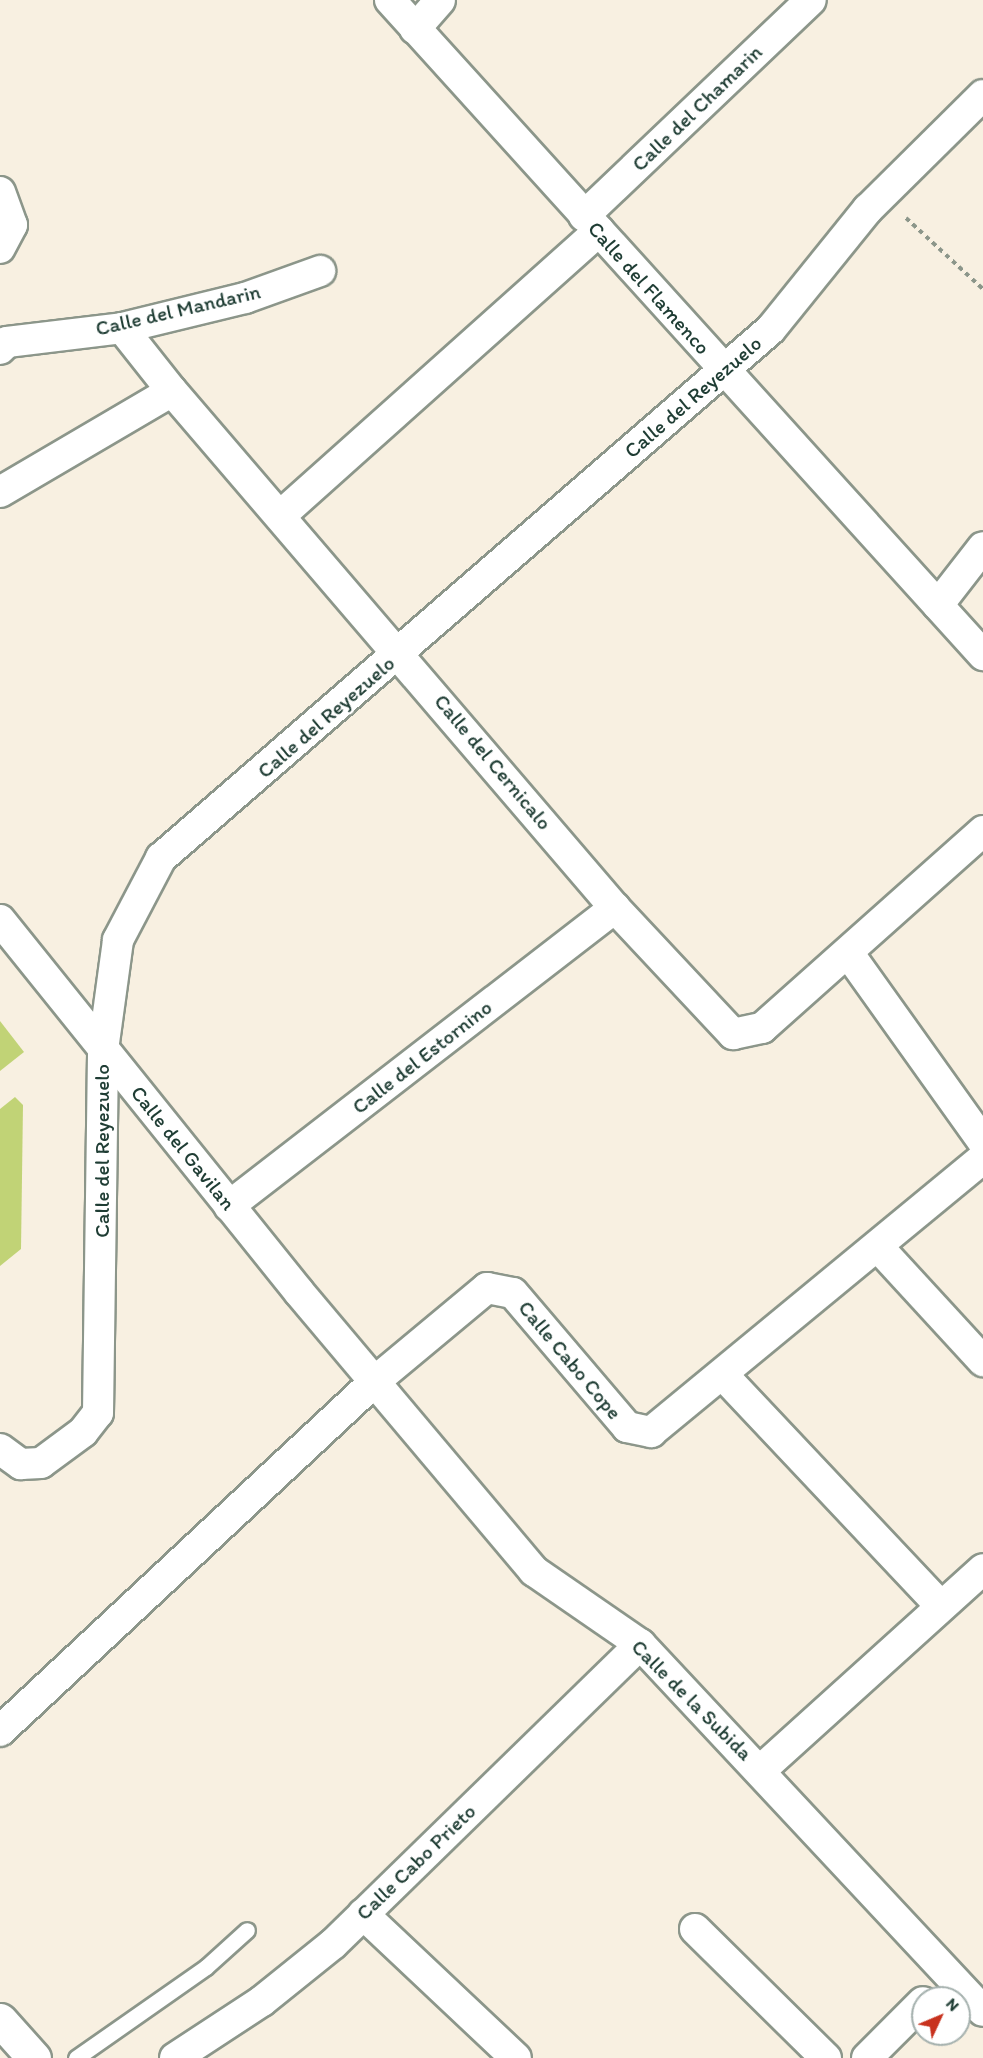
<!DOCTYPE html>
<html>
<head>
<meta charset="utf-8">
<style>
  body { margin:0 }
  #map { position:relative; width:983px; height:2058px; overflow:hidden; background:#f8f0e1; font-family:Itim,sans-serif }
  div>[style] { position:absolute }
  .green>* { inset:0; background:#c1d376 }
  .path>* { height:4px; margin-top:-2px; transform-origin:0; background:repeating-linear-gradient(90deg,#8c968a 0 4.5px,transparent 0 9px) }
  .roads { filter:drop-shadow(2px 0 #8c968a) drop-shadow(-2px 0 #8c968a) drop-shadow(0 2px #8c968a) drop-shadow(0 -2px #8c968a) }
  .lane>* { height:15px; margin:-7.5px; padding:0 7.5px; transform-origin:7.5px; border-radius:7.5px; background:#fff }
  .street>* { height:30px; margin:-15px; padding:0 15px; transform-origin:15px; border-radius:15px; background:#fff }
  .secondary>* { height:33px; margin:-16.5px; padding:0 16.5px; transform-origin:16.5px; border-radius:16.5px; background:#fff }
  span { translate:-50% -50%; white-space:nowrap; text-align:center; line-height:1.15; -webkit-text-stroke:4.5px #fff; paint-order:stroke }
  .street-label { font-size:21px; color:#1f3d34 }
  .north { position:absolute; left:911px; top:1986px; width:60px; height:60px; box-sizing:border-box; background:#fff; border:2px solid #a5b1ae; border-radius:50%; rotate:46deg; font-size:16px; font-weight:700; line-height:24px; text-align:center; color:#1f3d34 }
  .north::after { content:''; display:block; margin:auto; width:21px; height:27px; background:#c8321e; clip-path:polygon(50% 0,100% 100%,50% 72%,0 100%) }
</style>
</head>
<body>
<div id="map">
  <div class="green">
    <i style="clip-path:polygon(0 1021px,24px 1052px,0 1071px)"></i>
    <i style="clip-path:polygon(15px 1097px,23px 1105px,21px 1249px,0 1266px,0 1109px)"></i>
  </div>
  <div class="path">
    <i style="left:906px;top:218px;width:105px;rotate:42.7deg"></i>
  </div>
  <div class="roads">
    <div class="lane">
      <i style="left:76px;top:2058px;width:159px;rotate:-35deg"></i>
      <i style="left:206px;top:1967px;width:55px;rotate:-42.1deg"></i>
    </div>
    <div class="street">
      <i style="left:390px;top:0;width:884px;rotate:47.84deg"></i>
      <i style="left:415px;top:29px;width:38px;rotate:-49deg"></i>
      <i style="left:0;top:192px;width:35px;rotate:70deg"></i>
      <i style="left:12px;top:225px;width:26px;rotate:118deg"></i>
      <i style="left:584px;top:216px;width:313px;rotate:-43.6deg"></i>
      <i style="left:122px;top:328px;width:80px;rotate:51.6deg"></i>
      <i style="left:0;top:349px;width:10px;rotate:-45deg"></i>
      <i style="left:7px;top:342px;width:116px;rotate:-6.9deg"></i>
      <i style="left:122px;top:328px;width:127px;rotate:-13.7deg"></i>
      <i style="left:245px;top:298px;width:80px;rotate:-19.8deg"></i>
      <i style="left:0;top:492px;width:199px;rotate:-30.4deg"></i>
      <i style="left:172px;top:391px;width:681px;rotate:49.41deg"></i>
      <i style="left:615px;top:908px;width:173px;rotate:46.9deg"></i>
      <i style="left:733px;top:1034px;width:30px;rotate:-12deg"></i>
      <i style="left:762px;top:1028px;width:296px;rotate:-41.7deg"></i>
      <i style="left:280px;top:516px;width:428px;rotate:-41.8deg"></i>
      <i style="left:938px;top:605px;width:73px;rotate:-52.2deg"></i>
      <i style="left:0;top:920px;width:477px;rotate:51.2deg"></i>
      <i style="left:299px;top:1292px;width:365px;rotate:49.9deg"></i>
      <i style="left:534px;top:1571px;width:129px;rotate:34.6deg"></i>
      <i style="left:640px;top:1644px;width:502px;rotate:46.94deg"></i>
      <i style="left:849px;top:954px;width:231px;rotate:54.5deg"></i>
      <i style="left:229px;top:1206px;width:488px;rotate:-37.7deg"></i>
      <i style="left:879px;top:1248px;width:154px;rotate:47.4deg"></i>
      <i style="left:723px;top:1375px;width:316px;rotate:46.7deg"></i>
      <i style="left:0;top:1449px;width:26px;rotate:36deg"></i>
      <i style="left:21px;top:1464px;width:20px;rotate:-3deg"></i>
      <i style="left:41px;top:1463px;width:52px;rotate:-36.4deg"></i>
      <i style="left:83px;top:1432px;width:24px;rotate:-52deg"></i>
      <i style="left:98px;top:1413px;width:363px;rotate:-89.2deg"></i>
      <i style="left:103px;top:1050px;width:111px;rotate:-82.2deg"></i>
      <i style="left:118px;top:940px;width:93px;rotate:-62.3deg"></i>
      <i style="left:161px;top:858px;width:807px;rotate:-40.93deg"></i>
      <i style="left:771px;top:329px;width:154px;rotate:-51.1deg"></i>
      <i style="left:868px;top:209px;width:162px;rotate:-44.7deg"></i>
      <i style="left:0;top:1731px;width:512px;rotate:-43.02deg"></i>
      <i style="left:374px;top:1382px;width:147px;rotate:-39.8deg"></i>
      <i style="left:487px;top:1288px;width:26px;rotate:11deg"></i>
      <i style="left:513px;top:1293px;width:176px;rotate:49.6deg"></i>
      <i style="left:627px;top:1427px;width:25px;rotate:12deg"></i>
      <i style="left:651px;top:1432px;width:430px;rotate:-39.5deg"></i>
      <i style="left:762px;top:1769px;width:298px;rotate:-42.1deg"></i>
      <i style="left:363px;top:1914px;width:210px;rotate:43.3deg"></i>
      <i style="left:695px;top:1929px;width:184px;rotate:44.6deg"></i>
      <i style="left:175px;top:2058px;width:104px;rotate:-33.2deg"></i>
      <i style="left:262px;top:2001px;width:91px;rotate:-38.8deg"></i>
      <i style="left:333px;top:1944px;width:429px;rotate:-44.3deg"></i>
      <i style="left:867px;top:2058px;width:79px;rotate:-45deg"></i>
    </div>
    <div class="secondary">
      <i style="left:0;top:2020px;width:51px;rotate:48.2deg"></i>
    </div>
  </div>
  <div class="street-label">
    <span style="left:697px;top:108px;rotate:-44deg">Calle del Chamarin</span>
    <span style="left:649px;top:288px;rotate:48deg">Calle del Flamenco</span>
    <span style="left:178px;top:310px;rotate:-13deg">Calle del Mandarin</span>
    <span style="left:693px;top:397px;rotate:-41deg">Calle del Reyezuelo</span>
    <span style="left:326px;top:717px;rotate:-41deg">Calle del Reyezuelo</span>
    <span style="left:493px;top:762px;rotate:50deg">Calle del Cernicalo</span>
    <span style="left:422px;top:1057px;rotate:-38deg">Calle del Estornino</span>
    <span style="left:183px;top:1148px;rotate:51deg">Calle del Gavilan</span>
    <span style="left:102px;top:1151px;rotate:-90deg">Calle del Reyezuelo</span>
    <span style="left:570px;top:1360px;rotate:50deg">Calle Cabo Cope</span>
    <span style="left:692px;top:1700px;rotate:45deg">Calle de la Subida</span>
    <span style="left:416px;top:1862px;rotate:-44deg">Calle Cabo Prieto</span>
  </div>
  <div class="north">N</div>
</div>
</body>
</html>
